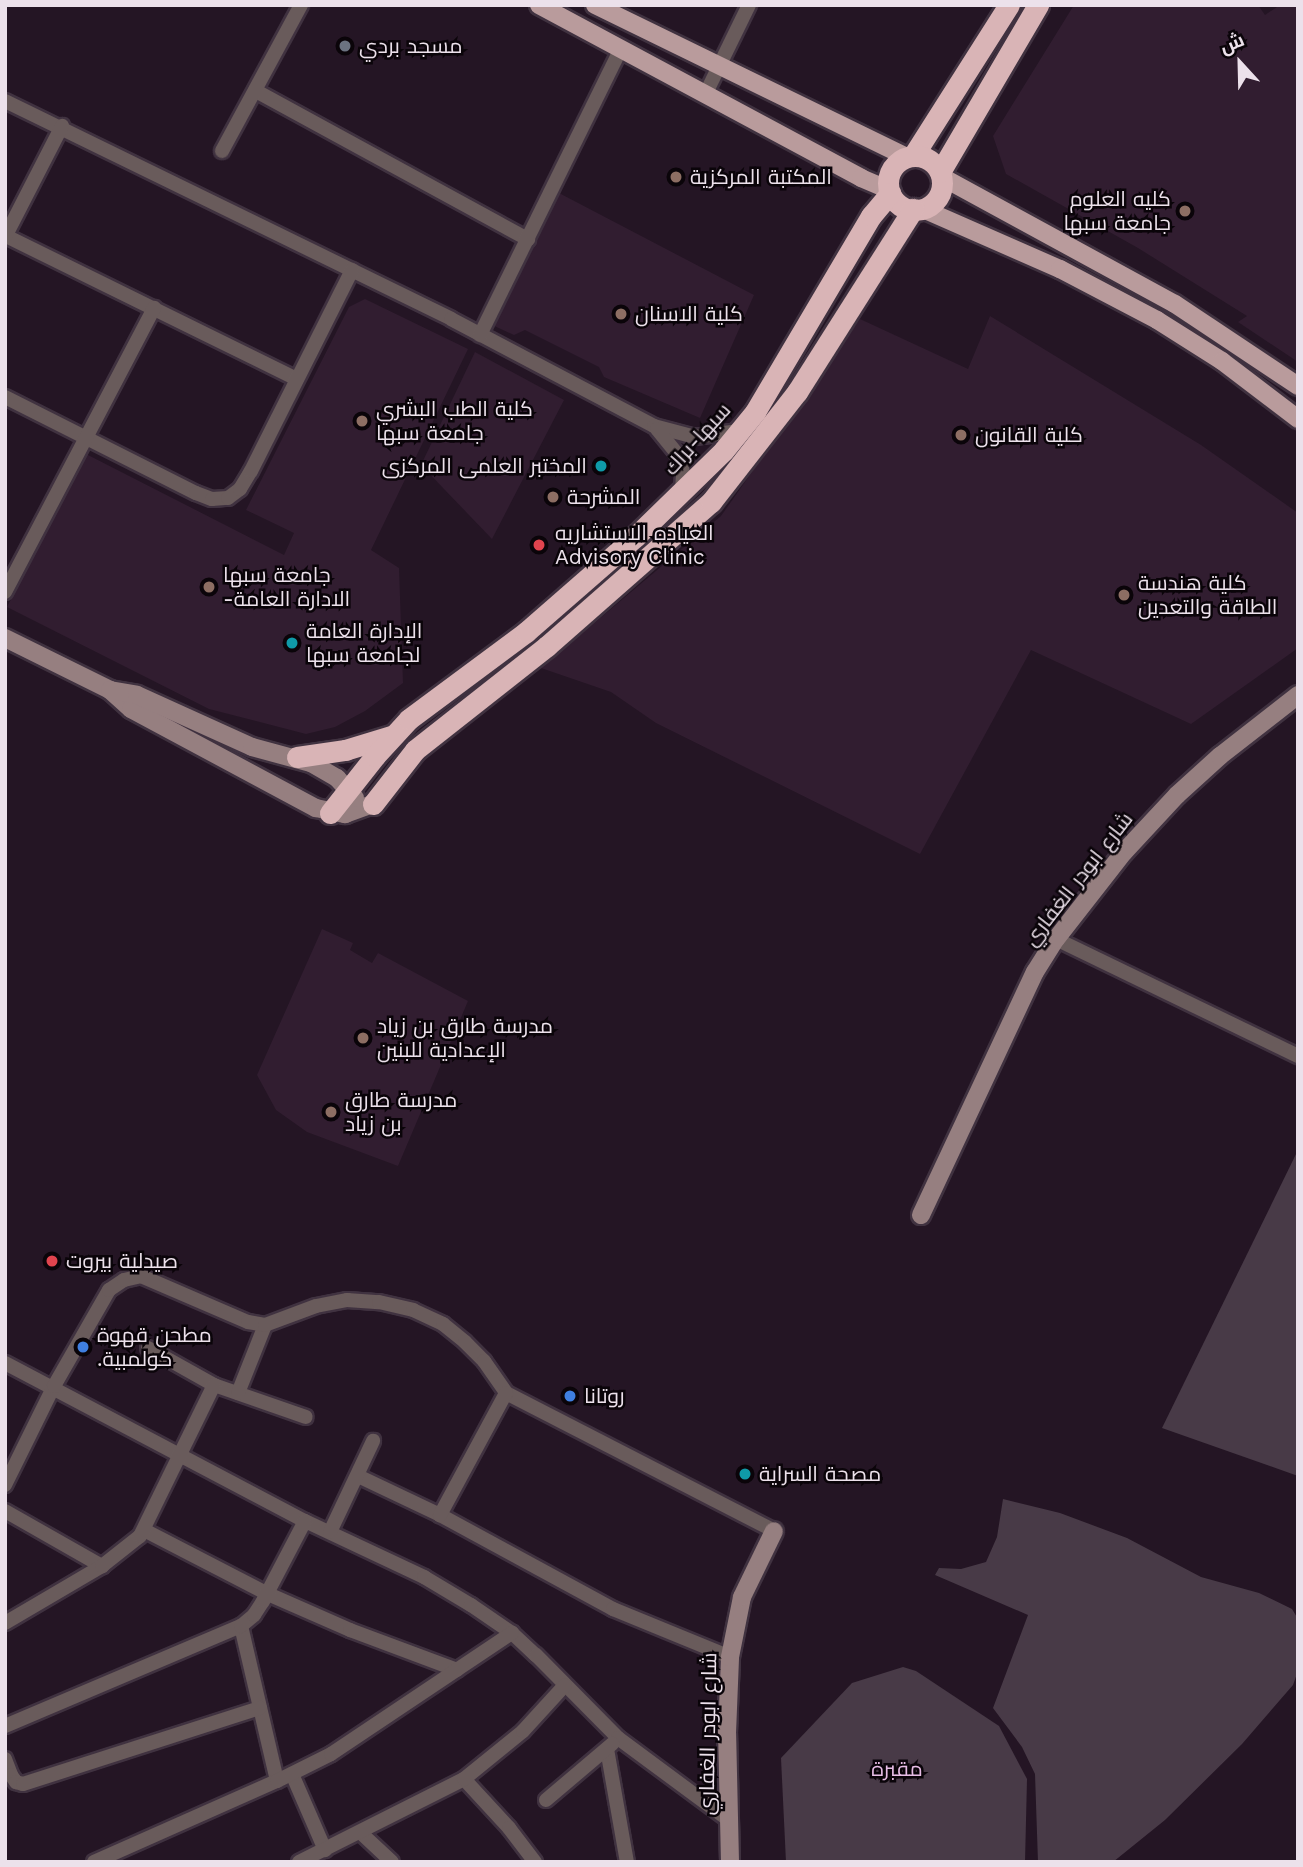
<!DOCTYPE html>
<html>
<head>
<meta charset="utf-8">
<style>
  body { margin:0 }
  #map { position:relative; width:1303px; height:1867px; overflow:hidden; background:#241524; font-family:"Work Sans",Cairo,sans-serif }
  div>[style] { position:absolute }
  .built>* { inset:0; background:#311d30 }
  .green>* { inset:0; background:#483a47 }
  .roads { filter:drop-shadow(2px 0 #403240) drop-shadow(-2px 0 #403240) drop-shadow(0 2px #403240) drop-shadow(0 -2px #403240) }
  .street>* { height:14px; margin:-7px; padding:0 7px; transform-origin:7px; border-radius:7px; background:#695b5b }
  .secondary>* { height:18px; margin:-9px; padding:0 9px; transform-origin:9px; border-radius:9px; background:#967f80 }
  .primary>* { height:18px; margin:-9px; padding:0 9px; transform-origin:9px; border-radius:9px; background:#b99b9c }
  .highway>* { height:21px; margin:-10.5px; padding:0 10.5px; transform-origin:10.5px; border-radius:10.5px; background:#d9b4b6 }
  .highway>.ring { margin:-10.5px; padding:0; box-sizing:content-box; background:none; border:21px solid #d9b4b6; border-radius:50% }
  .dots>* { width:19px; height:19px; translate:-50% -50%; box-sizing:border-box; border:4px solid #0a0409; border-radius:50% }
  span { translate:-50% -50%; white-space:nowrap; text-align:center; line-height:1.15; -webkit-text-stroke:5px #0a0409; paint-order:stroke }
  .poi-label { font-size:21px; color:#ece1eb }
  .left { translate:0 -50%; text-align:left }
  .right { translate:-100% -50%; text-align:right }
  .street-label { font-size:21px; color:#ece1eb }
  .park-label { font-size:21px; color:#e7bce5 }
  .frame { position:absolute; inset:0; border:7px solid #ece1eb; pointer-events:none }
  .north { position:absolute; left:1205px; top:28px; width:70px; height:70px; -webkit-text-stroke:5px #0a0409; paint-order:stroke; rotate:338deg; font-size:19px; font-weight:700; line-height:28px; text-align:center; color:#ece1eb }
  .north::after { content:''; display:block; margin:auto; width:24px; height:32px; background:#ece1eb; clip-path:polygon(50% 0,100% 100%,50% 72%,0 100%) }
</style>
</head>
<body>
<div id="map">
  <div class="built">
    <i style="clip-path:polygon(1074px 5px,1258px 5px,1265px 15px,1280px 5px,1298px 5px,1298px 362px,1238px 322px,1247px 316px,1138px 248px,1006px 174px,993px 136px)"></i>
    <i style="clip-path:polygon(559px 193px,754px 295px,700px 418px,604px 377px,599px 367px,525px 330px,514px 335px,490px 324px)"></i>
    <i style="clip-path:polygon(365px 299px,468px 349px,371px 550px,399px 568px,403px 683px,365px 711px,335px 727px,306px 734px,209px 709px,7px 607px,86px 454px,284px 555px,294px 533px,246px 510px,349px 307px)"></i>
    <i style="clip-path:polygon(990px 316px,1201px 445px,1298px 513px,1298px 648px,1191px 724px,1031px 650px,920px 854px,656px 723px,611px 692px,541px 668px,721px 516px,860px 319px,968px 369px)"></i>
    <i style="clip-path:polygon(475px 352px,564px 400px,492px 539px,421px 465px)"></i>
    <i style="clip-path:polygon(322px 929px,353px 943px,350px 950px,372px 963px,378px 953px,468px 1001px,398px 1166px,307px 1132px,276px 1110px,257px 1075px)"></i>
  </div>
  <div class="green">
    <i style="clip-path:polygon(1298px 1150px,1298px 1476px,1162px 1428px)"></i>
    <i style="clip-path:polygon(1003px 1499px,1060px 1513px,1127px 1538px,1201px 1577px,1259px 1593px,1292px 1609px,1298px 1619px,1298px 1671px,1293px 1685px,1242px 1744px,1165px 1820px,1113px 1862px,1038px 1862px,1035px 1774px,1022px 1747px,993px 1708px,1028px 1615px,935px 1575px,939px 1568px,961px 1569px,986px 1562px,997px 1537px)"></i>
    <i style="clip-path:polygon(903px 1667px,916px 1671px,999px 1726px,1027px 1779px,1025px 1862px,786px 1862px,781px 1758px,852px 1683px)"></i>
  </div>
  <div class="roads">
    <div class="street">
      <i style="left:256px;top:91px;width:310px;rotate:28.6deg"></i>
      <i style="left:706px;top:93px;width:98px;rotate:-64deg"></i>
      <i style="left:5px;top:101px;width:496px;rotate:26deg"></i>
      <i style="left:451px;top:319px;width:229px;rotate:27.8deg"></i>
      <i style="left:654px;top:426px;width:42px;rotate:15deg"></i>
      <i style="left:695px;top:437px;width:44px;rotate:-7.8deg"></i>
      <i style="left:222px;top:151px;width:166px;rotate:-61.6deg"></i>
      <i style="left:6px;top:236px;width:324px;rotate:26.2deg"></i>
      <i style="left:5px;top:237px;width:125px;rotate:-62.8deg"></i>
      <i style="left:480px;top:335px;width:319px;rotate:-63.8deg"></i>
      <i style="left:5px;top:397px;width:214px;rotate:26.7deg"></i>
      <i style="left:196px;top:493px;width:17px;rotate:21deg"></i>
      <i style="left:212px;top:499px;width:16px;rotate:-4deg"></i>
      <i style="left:228px;top:498px;width:15px;rotate:-37deg"></i>
      <i style="left:240px;top:489px;width:21px;rotate:-59deg"></i>
      <i style="left:251px;top:471px;width:225px;rotate:-63.3deg"></i>
      <i style="left:657px;top:429px;width:33px;rotate:51deg"></i>
      <i style="left:678px;top:455px;width:19px;rotate:74deg"></i>
      <i style="left:683px;top:473px;width:19px;rotate:93deg"></i>
      <i style="left:5px;top:592px;width:321px;rotate:-62.3deg"></i>
      <i style="left:1056px;top:939px;width:269px;rotate:25.8deg"></i>
      <i style="left:148px;top:1348px;width:76px;rotate:29.3deg"></i>
      <i style="left:214px;top:1385px;width:97px;rotate:19.2deg"></i>
      <i style="left:5px;top:1363px;width:339px;rotate:27.8deg"></i>
      <i style="left:305px;top:1521px;width:132px;rotate:25.2deg"></i>
      <i style="left:424px;top:1577px;width:55px;rotate:30.8deg"></i>
      <i style="left:471px;top:1605px;width:50px;rotate:34.3deg"></i>
      <i style="left:512px;top:1633px;width:33px;rotate:43deg"></i>
      <i style="left:536px;top:1655px;width:117px;rotate:45.3deg"></i>
      <i style="left:618px;top:1738px;width:138px;rotate:36.5deg"></i>
      <i style="left:238px;top:1393px;width:73px;rotate:-68.3deg"></i>
      <i style="left:506px;top:1393px;width:301px;rotate:27.2deg"></i>
      <i style="left:358px;top:1476px;width:91px;rotate:25.4deg"></i>
      <i style="left:440px;top:1515px;width:197px;rotate:28.5deg"></i>
      <i style="left:613px;top:1609px;width:126px;rotate:22.3deg"></i>
      <i style="left:5px;top:1485px;width:110px;rotate:-63.7deg"></i>
      <i style="left:54px;top:1386px;width:111px;rotate:-60.2deg"></i>
      <i style="left:109px;top:1290px;width:18px;rotate:-34deg"></i>
      <i style="left:124px;top:1280px;width:17px;rotate:-13deg"></i>
      <i style="left:141px;top:1276px;width:116px;rotate:23.3deg"></i>
      <i style="left:248px;top:1322px;width:17px;rotate:10deg"></i>
      <i style="left:265px;top:1325px;width:54px;rotate:-20.4deg"></i>
      <i style="left:316px;top:1306px;width:32px;rotate:-11deg"></i>
      <i style="left:347px;top:1300px;width:32px;rotate:4deg"></i>
      <i style="left:379px;top:1302px;width:35px;rotate:13deg"></i>
      <i style="left:413px;top:1310px;width:33px;rotate:25deg"></i>
      <i style="left:443px;top:1324px;width:28px;rotate:39deg"></i>
      <i style="left:465px;top:1342px;width:27px;rotate:45deg"></i>
      <i style="left:484px;top:1361px;width:39px;rotate:55deg"></i>
      <i style="left:506px;top:1393px;width:139px;rotate:118.4deg"></i>
      <i style="left:5px;top:1511px;width:112px;rotate:29.6deg"></i>
      <i style="left:144px;top:1530px;width:140px;rotate:27.3deg"></i>
      <i style="left:268px;top:1594px;width:90px;rotate:23.7deg"></i>
      <i style="left:350px;top:1630px;width:114px;rotate:20.5deg"></i>
      <i style="left:330px;top:1532px;width:101px;rotate:-64.7deg"></i>
      <i style="left:5px;top:1623px;width:113px;rotate:-30.4deg"></i>
      <i style="left:102px;top:1566px;width:48px;rotate:-38.3deg"></i>
      <i style="left:140px;top:1536px;width:168px;rotate:-63.9deg"></i>
      <i style="left:241px;top:1626px;width:159px;rotate:76.9deg"></i>
      <i style="left:5px;top:1726px;width:256px;rotate:-23deg"></i>
      <i style="left:241px;top:1626px;width:17px;rotate:-40deg"></i>
      <i style="left:254px;top:1615px;width:17px;rotate:-57deg"></i>
      <i style="left:263px;top:1601px;width:90px;rotate:-62.3deg"></i>
      <i style="left:607px;top:1749px;width:115px;rotate:80deg"></i>
      <i style="left:5px;top:1759px;width:17px;rotate:69deg"></i>
      <i style="left:11px;top:1775px;width:9px;rotate:54deg"></i>
      <i style="left:16px;top:1782px;width:7px;rotate:16deg"></i>
      <i style="left:23px;top:1784px;width:249px;rotate:-17.8deg"></i>
      <i style="left:292px;top:1774px;width:83px;rotate:66.5deg"></i>
      <i style="left:464px;top:1779px;width:67px;rotate:47.4deg"></i>
      <i style="left:509px;top:1828px;width:43px;rotate:52.6deg"></i>
      <i style="left:546px;top:1800px;width:87px;rotate:-40.3deg"></i>
      <i style="left:361px;top:1833px;width:42px;rotate:43.1deg"></i>
      <i style="left:94px;top:1862px;width:200px;rotate:-23.9deg"></i>
      <i style="left:277px;top:1781px;width:60px;rotate:-26.6deg"></i>
      <i style="left:331px;top:1754px;width:218px;rotate:-33.8deg"></i>
      <i style="left:299px;top:1862px;width:185px;rotate:-26.7deg"></i>
      <i style="left:464px;top:1779px;width:76px;rotate:-39.1deg"></i>
      <i style="left:523px;top:1731px;width:62px;rotate:-47.6deg"></i>
    </div>
    <div class="secondary">
      <i style="left:5px;top:638px;width:117px;rotate:26.3deg"></i>
      <i style="left:110px;top:690px;width:28px;rotate:42deg"></i>
      <i style="left:131px;top:709px;width:210px;rotate:28.2deg"></i>
      <i style="left:316px;top:808px;width:30px;rotate:12deg"></i>
      <i style="left:345px;top:814px;width:30px;rotate:-20deg"></i>
      <i style="left:110px;top:690px;width:27px;rotate:10deg"></i>
      <i style="left:137px;top:695px;width:126px;rotate:24.3deg"></i>
      <i style="left:252px;top:747px;width:61px;rotate:15.2deg"></i>
      <i style="left:311px;top:763px;width:30px;rotate:30deg"></i>
      <i style="left:337px;top:778px;width:27px;rotate:48deg"></i>
      <i style="left:921px;top:1215px;width:268px;rotate:-64.9deg"></i>
      <i style="left:1035px;top:972px;width:39px;rotate:-58deg"></i>
      <i style="left:1056px;top:939px;width:110px;rotate:-52deg"></i>
      <i style="left:1124px;top:852px;width:78px;rotate:-47.1deg"></i>
      <i style="left:1177px;top:795px;width:58px;rotate:-42.2deg"></i>
      <i style="left:1220px;top:756px;width:99px;rotate:-38deg"></i>
      <i style="left:730px;top:1862px;width:129px;rotate:-91.3deg"></i>
      <i style="left:727px;top:1733px;width:76px;rotate:-87.7deg"></i>
      <i style="left:730px;top:1657px;width:61px;rotate:-78.7deg"></i>
      <i style="left:742px;top:1597px;width:73px;rotate:-64.1deg"></i>
    </div>
    <div class="primary">
      <i style="left:539px;top:5px;width:366px;rotate:28.2deg"></i>
      <i style="left:861px;top:178px;width:30px;rotate:23deg"></i>
      <i style="left:595px;top:5px;width:347px;rotate:26deg"></i>
      <i style="left:942px;top:177px;width:265px;rotate:28.6deg"></i>
      <i style="left:1175px;top:304px;width:148px;rotate:33.7deg"></i>
      <i style="left:923px;top:209px;width:150px;rotate:23.7deg"></i>
      <i style="left:1060px;top:269px;width:110px;rotate:27.7deg"></i>
      <i style="left:1157px;top:320px;width:77px;rotate:32.2deg"></i>
      <i style="left:1222px;top:361px;width:96px;rotate:37.3deg"></i>
    </div>
    <div class="highway">
      <i style="left:913px;top:156px;width:179px;rotate:-57.6deg"></i>
      <i class="ring" style="left:888px;top:156px;width:33px;height:33px"></i>
      <i style="left:940px;top:172px;width:194px;rotate:-59.6deg"></i>
      <i style="left:297px;top:757px;width:49px;rotate:-8.3deg"></i>
      <i style="left:345px;top:750px;width:48px;rotate:-16.9deg"></i>
      <i style="left:373px;top:804px;width:68px;rotate:-52.1deg"></i>
      <i style="left:415px;top:750px;width:168px;rotate:-38.2deg"></i>
      <i style="left:547px;top:646px;width:218px;rotate:-41.3deg"></i>
      <i style="left:711px;top:502px;width:140px;rotate:-52deg"></i>
      <i style="left:797px;top:392px;width:217px;rotate:-57.6deg"></i>
      <i style="left:330px;top:813px;width:73px;rotate:-51.7deg"></i>
      <i style="left:375px;top:756px;width:50px;rotate:-47.4deg"></i>
      <i style="left:409px;top:719px;width:146px;rotate:-36.6deg"></i>
      <i style="left:526px;top:632px;width:145px;rotate:-41.1deg"></i>
      <i style="left:635px;top:537px;width:124px;rotate:-44.3deg"></i>
      <i style="left:724px;top:450px;width:49px;rotate:-50.8deg"></i>
      <i style="left:755px;top:412px;width:228px;rotate:-59.4deg"></i>
      <i style="left:871px;top:216px;width:30px;rotate:-50deg"></i>
    </div>
  </div>
  <div class="dots">
    <i style="left:345px;top:46px;background:#6b7280"></i>
    <i style="left:676px;top:177px;background:#8d6e63"></i>
    <i style="left:1185px;top:211px;background:#8d6e63"></i>
    <i style="left:621px;top:314px;background:#8d6e63"></i>
    <i style="left:362px;top:421px;background:#8d6e63"></i>
    <i style="left:961px;top:435px;background:#8d6e63"></i>
    <i style="left:601px;top:466px;background:#0f9aa8"></i>
    <i style="left:553px;top:497px;background:#8d6e63"></i>
    <i style="left:539px;top:545px;background:#e0444e"></i>
    <i style="left:209px;top:587px;background:#8d6e63"></i>
    <i style="left:1124px;top:595px;background:#8d6e63"></i>
    <i style="left:292px;top:643px;background:#0f9aa8"></i>
    <i style="left:363px;top:1038px;background:#8d6e63"></i>
    <i style="left:331px;top:1112px;background:#8d6e63"></i>
    <i style="left:52px;top:1261px;background:#e0444e"></i>
    <i style="left:83px;top:1347px;background:#3f7fe0"></i>
    <i style="left:570px;top:1396px;background:#3f7fe0"></i>
    <i style="left:745px;top:1474px;background:#0f9aa8"></i>
  </div>
  <div class="poi-label">
    <span class="left" style="left:359px;top:46px">مسجد بردي</span>
    <span class="left" style="left:690px;top:177px">المكتبة المركزية</span>
    <span class="right" style="left:1171px;top:211px">كليه العلوم<br>جامعة سبها</span>
    <span class="left" style="left:635px;top:314px">كلية الاسنان</span>
    <span class="left" style="left:376px;top:421px">كلية الطب البشري<br>جامعة سبها</span>
    <span class="left" style="left:975px;top:435px">كلية القانون</span>
    <span class="right" style="left:587px;top:466px">المختبر العلمى المركزى</span>
    <span class="left" style="left:567px;top:497px">المشرحة</span>
    <span class="left" style="left:555px;top:545px">العياده الاستشاريه<br>Advisory Clinic</span>
    <span class="left" style="left:223px;top:587px">جامعة سبها<br>-الادارة العامة</span>
    <span class="left" style="left:1138px;top:595px">كلية هندسة<br>الطاقة والتعدين</span>
    <span class="left" style="left:306px;top:643px">الإدارة العامة<br>لجامعة سبها</span>
    <span class="left" style="left:377px;top:1038px">مدرسة طارق بن زياد<br>الإعدادية للبنين</span>
    <span class="left" style="left:345px;top:1112px">مدرسة طارق<br>بن زياد</span>
    <span class="left" style="left:66px;top:1261px">صيدلية بيروت</span>
    <span class="left" style="left:97px;top:1347px">مطحن قهوة<br>.كولمبية</span>
    <span class="left" style="left:584px;top:1396px">روتانا</span>
    <span class="left" style="left:759px;top:1474px">مصحة السراية</span>
  </div>
  <div class="street-label">
    <span style="left:697px;top:439px;rotate:-48deg">سبها-براك</span>
    <span style="left:1078px;top:879px;rotate:-52deg">شارع ابودر الغفاري</span>
    <span style="left:708px;top:1734px;rotate:-89deg">شارع ابودر الغفاري</span>
  </div>
  <div class="park-label">
    <span style="left:897px;top:1769px">مقبرة</span>
  </div>
  <div class="frame"></div>
  <div class="north">ش</div>
</div>
</body>
</html>
